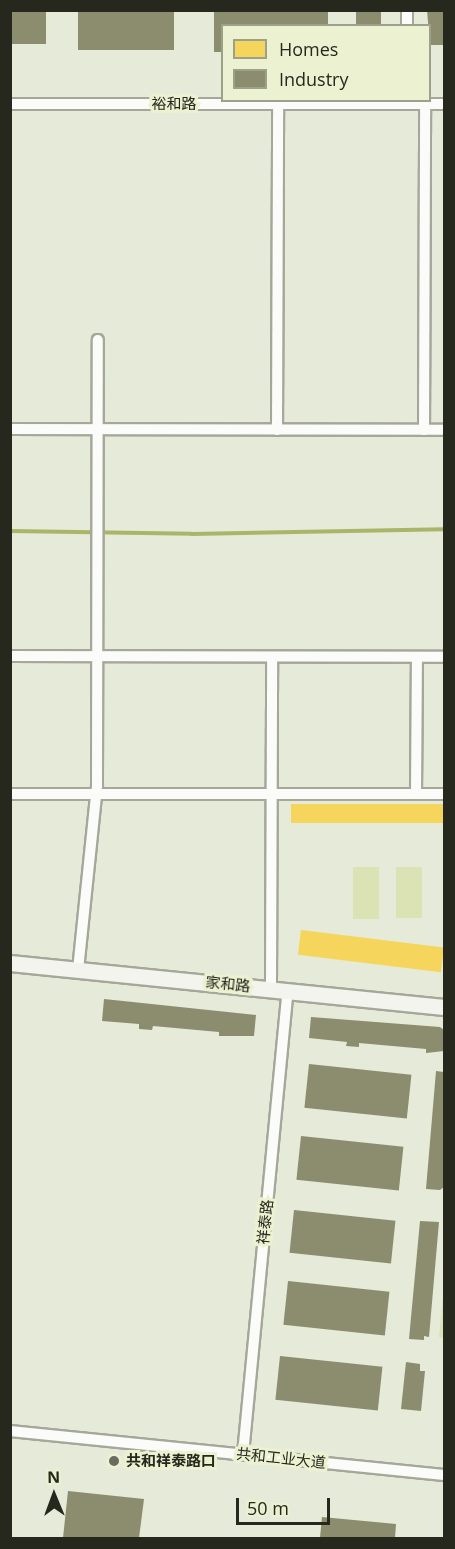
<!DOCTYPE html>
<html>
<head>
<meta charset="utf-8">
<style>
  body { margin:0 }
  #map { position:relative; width:455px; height:1549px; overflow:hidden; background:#e6ead8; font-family:"Open Sans","Noto Sans SC",sans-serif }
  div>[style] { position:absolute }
  .green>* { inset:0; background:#dbe3b4; transform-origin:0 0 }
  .homes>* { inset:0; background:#f6d55c; transform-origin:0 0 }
  .industry>* { inset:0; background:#8c8c6e; transform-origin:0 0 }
  .stream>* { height:4px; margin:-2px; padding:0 2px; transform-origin:2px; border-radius:2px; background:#abb569 }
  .roads { filter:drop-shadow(2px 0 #a5a799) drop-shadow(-2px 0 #a5a799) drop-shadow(0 2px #a5a799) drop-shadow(0 -2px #a5a799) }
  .street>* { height:10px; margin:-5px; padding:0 5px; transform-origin:5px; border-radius:5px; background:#fbfcf9 }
  .secondary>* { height:15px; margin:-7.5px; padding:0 7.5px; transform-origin:7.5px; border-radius:7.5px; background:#f4f4ee }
  .dots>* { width:16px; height:16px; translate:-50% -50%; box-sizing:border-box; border:3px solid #ebf1d1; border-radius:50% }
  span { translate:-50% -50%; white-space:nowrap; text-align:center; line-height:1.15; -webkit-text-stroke:6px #ebf1d1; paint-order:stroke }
  .street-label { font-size:15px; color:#26281d }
  .poi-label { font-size:15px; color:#26281d; font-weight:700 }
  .left { translate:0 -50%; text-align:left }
  .frame { position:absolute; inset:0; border:12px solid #26281d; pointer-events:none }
  .legend { position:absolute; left:221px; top:24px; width:210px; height:78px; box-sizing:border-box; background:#ebf1d1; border:2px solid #9ca189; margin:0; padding:8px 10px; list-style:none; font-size:18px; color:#26281d }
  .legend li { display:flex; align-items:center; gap:12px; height:30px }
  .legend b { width:30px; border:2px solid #9ca189 }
  .north { position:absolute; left:24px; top:1465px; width:60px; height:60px; -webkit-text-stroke:4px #ebf1d1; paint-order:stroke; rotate:359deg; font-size:16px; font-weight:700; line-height:24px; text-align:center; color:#26281d }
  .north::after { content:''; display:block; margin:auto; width:21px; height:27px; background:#26281d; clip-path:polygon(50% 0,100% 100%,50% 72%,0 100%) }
  .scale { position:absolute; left:236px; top:1498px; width:94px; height:27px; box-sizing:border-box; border:3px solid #26281d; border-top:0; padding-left:8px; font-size:18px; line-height:21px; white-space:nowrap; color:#26281d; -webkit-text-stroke:4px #ebf1d1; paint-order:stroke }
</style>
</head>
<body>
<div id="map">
  <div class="green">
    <i style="left:353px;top:867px;width:26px;height:52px"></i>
    <i style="left:396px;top:867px;width:26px;height:51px"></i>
    <i style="clip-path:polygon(444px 1286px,444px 1338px,439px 1337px)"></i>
  </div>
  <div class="homes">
    <i style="left:444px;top:804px;width:19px;height:153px;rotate:90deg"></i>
    <i style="left:301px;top:930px;width:144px;height:25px;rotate:7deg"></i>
  </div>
  <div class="industry">
    <i style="left:10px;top:10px;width:36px;height:34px"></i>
    <i style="left:78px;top:10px;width:96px;height:40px"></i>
    <i style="clip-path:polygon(214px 10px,328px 10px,328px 26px,222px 26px,222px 52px,214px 52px)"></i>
    <i style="left:356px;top:10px;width:25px;height:16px"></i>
    <i style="clip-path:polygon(427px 10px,444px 10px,444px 45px,430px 45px)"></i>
    <i style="clip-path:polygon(104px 999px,256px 1015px,254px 1036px,219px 1036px,219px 1032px,153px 1026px,152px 1030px,139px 1029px,139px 1024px,102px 1021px)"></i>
    <i style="clip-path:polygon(311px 1017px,440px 1027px,444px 1030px,444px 1051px,426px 1053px,426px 1049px,359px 1043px,359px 1047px,346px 1046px,347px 1042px,309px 1038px)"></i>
    <i style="left:309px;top:1064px;width:103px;height:44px;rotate:6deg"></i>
    <i style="clip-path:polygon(436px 1071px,444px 1072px,444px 1187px,440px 1190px,426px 1189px)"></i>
    <i style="left:301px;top:1136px;width:103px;height:44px;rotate:6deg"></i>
    <i style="left:294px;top:1210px;width:102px;height:43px;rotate:6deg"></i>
    <i style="clip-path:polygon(420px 1221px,439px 1222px,429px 1337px,424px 1336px,424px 1340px,409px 1339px)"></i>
    <i style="left:288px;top:1281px;width:102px;height:44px;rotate:6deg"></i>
    <i style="left:280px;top:1356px;width:103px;height:44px;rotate:6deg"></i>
    <i style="clip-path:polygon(406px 1362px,420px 1364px,420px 1371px,425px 1371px,421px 1411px,401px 1409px)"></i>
    <i style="clip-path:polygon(68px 1491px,144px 1499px,139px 1538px,63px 1538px)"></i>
    <i style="clip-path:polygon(322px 1517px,396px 1524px,395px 1538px,320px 1538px)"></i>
  </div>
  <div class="stream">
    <i style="left:10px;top:531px;width:182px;rotate:0.9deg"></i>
    <i style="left:192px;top:534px;width:252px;rotate:-1.1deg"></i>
  </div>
  <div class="roads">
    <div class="street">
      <i style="left:407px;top:10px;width:16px;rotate:90deg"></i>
      <i style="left:10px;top:104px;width:434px"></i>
      <i style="left:10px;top:429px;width:434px;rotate:0.1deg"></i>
      <i style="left:277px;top:430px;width:326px;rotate:-89.8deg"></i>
      <i style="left:424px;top:430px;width:326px;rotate:-89.8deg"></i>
      <i style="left:10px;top:656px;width:434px;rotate:0.1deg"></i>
      <i style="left:10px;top:794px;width:434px"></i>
      <i style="left:416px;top:794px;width:137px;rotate:-89.6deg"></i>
      <i style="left:78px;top:970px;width:186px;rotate:-84.1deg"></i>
      <i style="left:97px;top:785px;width:445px;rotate:-89.9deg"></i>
      <i style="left:271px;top:988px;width:331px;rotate:-89.8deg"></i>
      <i style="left:10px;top:1431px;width:436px;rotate:5.8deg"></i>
      <i style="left:243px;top:1454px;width:466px;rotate:-84.5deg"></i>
    </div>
    <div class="secondary">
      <i style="left:10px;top:963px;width:436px;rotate:5.8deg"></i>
    </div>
  </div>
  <div class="dots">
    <i style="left:114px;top:1461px;background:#696c5e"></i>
  </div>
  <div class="street-label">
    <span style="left:174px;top:104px">裕和路</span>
    <span style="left:228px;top:984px;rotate:6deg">家和路</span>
    <span style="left:265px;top:1222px;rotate:-84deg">祥泰路</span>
    <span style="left:281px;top:1458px;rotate:6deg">共和工业大道</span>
  </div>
  <div class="poi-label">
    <span class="left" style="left:126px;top:1461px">共和祥泰路口</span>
  </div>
  <div class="frame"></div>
  <ul class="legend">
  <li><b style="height:16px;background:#f6d55c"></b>Homes</li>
  <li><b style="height:16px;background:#8c8c6e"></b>Industry</li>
  </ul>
  <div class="north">N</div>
  <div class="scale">50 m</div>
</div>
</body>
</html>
